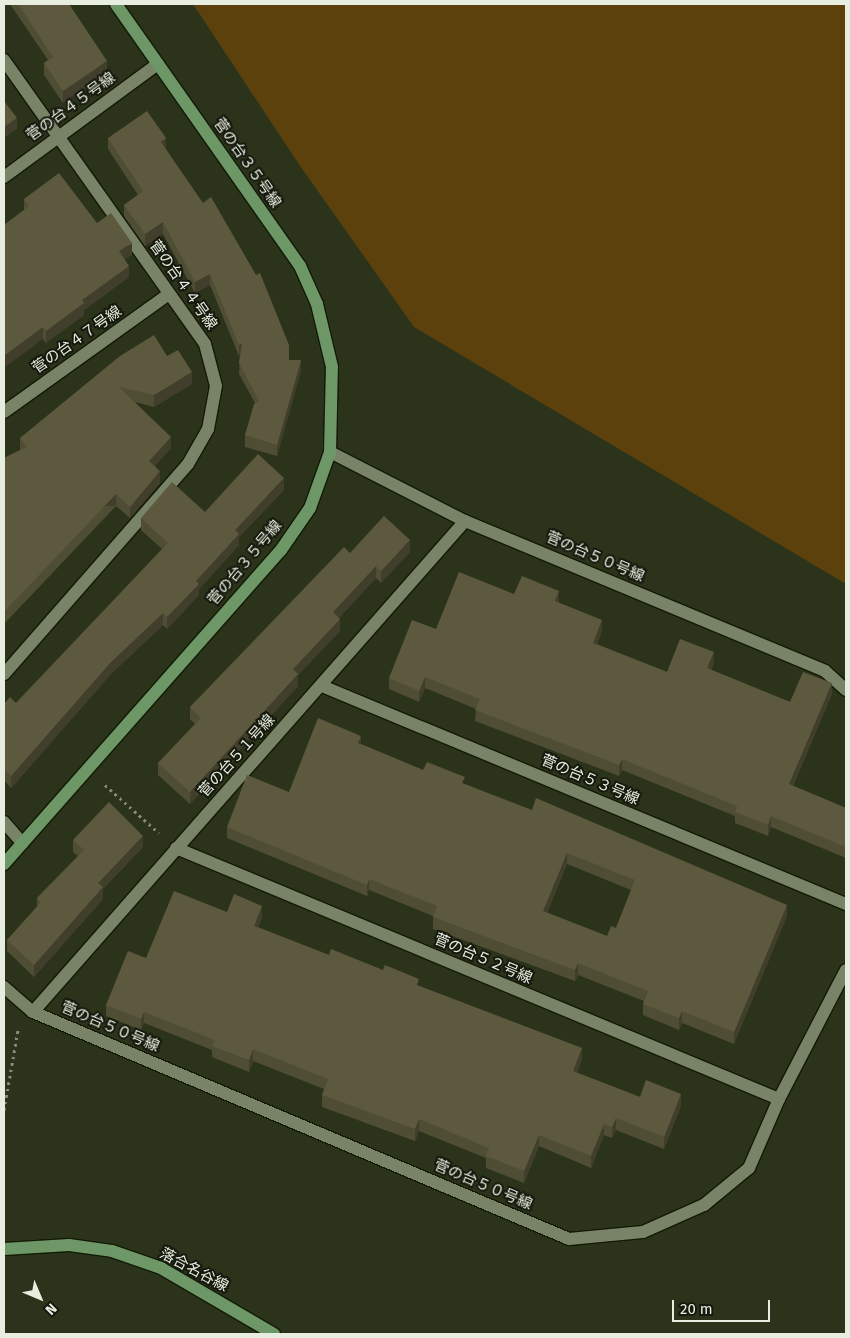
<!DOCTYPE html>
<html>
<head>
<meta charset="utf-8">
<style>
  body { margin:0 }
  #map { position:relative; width:850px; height:1338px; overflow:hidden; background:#2b331b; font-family:"Fira Sans","Noto Sans JP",sans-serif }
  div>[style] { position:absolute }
  .green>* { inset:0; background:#5c410d }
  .path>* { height:3px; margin-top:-1.5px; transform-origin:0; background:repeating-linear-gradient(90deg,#858c78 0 2.5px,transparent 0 6.5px) }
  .roads { filter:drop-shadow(1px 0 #131a04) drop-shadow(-1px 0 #131a04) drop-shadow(0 1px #131a04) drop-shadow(0 -1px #131a04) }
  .street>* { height:12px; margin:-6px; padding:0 6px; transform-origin:6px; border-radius:6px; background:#798368 }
  .secondary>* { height:12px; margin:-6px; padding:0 6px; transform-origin:6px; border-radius:6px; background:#6d9767 }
  .wall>* { inset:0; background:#504d35 }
  .shaded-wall>* { inset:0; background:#413e2b; transform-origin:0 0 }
  .building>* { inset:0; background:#5d593e }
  span { translate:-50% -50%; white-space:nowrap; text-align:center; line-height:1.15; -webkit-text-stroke:4px #15190e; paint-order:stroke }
  .street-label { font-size:15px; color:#e8eedf }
  .frame { position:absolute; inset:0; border:5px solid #e8eedf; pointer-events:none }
  .north { position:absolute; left:15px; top:1273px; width:50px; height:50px; -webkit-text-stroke:4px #15190e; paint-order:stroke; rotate:135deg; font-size:14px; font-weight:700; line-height:20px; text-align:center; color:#e8eedf }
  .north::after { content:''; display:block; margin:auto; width:18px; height:22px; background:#e8eedf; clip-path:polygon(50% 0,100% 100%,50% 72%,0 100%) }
  .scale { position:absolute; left:672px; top:1300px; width:98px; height:22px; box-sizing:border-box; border:2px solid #e8eedf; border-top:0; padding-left:6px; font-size:15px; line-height:18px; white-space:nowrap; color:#e8eedf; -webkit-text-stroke:4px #15190e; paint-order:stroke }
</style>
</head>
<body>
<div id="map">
  <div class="green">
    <i style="clip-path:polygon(193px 4px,846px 4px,846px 584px,414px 327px,298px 163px)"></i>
  </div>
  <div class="path">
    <i style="left:105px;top:785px;width:72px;rotate:41.6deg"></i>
    <i style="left:4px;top:1110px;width:81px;rotate:-80.1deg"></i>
  </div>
  <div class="roads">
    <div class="street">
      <i style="left:4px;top:60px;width:348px;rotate:54.7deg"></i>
      <i style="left:205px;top:344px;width:43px;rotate:75.3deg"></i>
      <i style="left:216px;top:386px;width:44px;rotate:100.5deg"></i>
      <i style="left:208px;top:429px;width:40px;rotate:119.7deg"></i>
      <i style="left:188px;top:464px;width:279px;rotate:131.2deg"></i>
      <i style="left:4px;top:177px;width:191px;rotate:-36.3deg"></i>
      <i style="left:4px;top:412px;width:203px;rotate:-35.6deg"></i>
      <i style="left:330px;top:452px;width:152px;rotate:27.1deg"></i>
      <i style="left:465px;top:521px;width:390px;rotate:22.6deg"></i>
      <i style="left:825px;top:671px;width:28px;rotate:42deg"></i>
      <i style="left:322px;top:686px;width:568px;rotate:22.59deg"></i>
      <i style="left:4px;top:822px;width:28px;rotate:49deg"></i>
      <i style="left:176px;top:848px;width:653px;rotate:22.6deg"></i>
      <i style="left:4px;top:987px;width:38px;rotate:41deg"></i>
      <i style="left:33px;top:1012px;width:582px;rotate:22.95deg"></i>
      <i style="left:569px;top:1239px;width:74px;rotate:-5.4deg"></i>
      <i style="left:643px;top:1232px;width:67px;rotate:-23.9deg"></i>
      <i style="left:704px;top:1205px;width:58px;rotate:-39.4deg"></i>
      <i style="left:749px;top:1168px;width:75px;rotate:-66.5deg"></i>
      <i style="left:779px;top:1099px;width:145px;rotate:-62.6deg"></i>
      <i style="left:33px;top:1012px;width:654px;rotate:-48.66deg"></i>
    </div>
    <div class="secondary">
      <i style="left:4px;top:864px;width:419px;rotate:-48.6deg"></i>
      <i style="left:281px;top:550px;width:51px;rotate:-55.4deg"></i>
      <i style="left:310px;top:508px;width:59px;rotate:-70.3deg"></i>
      <i style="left:330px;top:452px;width:85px;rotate:-88.7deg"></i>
      <i style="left:332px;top:367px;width:65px;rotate:-103.4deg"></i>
      <i style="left:317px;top:304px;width:42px;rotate:-114.1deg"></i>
      <i style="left:300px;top:266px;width:320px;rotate:-125.1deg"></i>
      <i style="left:4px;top:1249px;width:65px;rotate:-3.5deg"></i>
      <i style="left:69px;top:1245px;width:43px;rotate:7.9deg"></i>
      <i style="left:112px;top:1251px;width:52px;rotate:19.1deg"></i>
      <i style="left:161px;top:1268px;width:131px;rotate:30.3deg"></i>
    </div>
  </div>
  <div class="wall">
    <i style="clip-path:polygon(10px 4px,69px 4px,107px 72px,63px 103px,44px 75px,44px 63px,48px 60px)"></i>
    <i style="clip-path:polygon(108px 138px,166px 149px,289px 360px,301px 371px,277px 456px,245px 447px,245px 435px,255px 403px,239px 374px,240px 355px,239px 356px,210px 285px,195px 293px,163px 234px,145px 246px,124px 216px,124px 205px,138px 195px,108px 149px)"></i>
    <i style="clip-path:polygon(24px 199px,97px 223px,132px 255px,125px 259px,129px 277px,84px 310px,84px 315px,46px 343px,43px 339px,24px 210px)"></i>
    <i style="clip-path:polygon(167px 356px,192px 384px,154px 407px,135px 402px,171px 448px,155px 466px,160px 483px,130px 518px,116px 506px,4px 624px,4px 458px,20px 450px,20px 438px)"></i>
    <i style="clip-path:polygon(284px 490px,239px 537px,239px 545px,199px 589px,199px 595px,167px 629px,163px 625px,111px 674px,11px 788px,4px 780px,4px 704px,16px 703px,162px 549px,141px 530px,141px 518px,205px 512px)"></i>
    <i style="clip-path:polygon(410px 552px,381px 583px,376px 578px,339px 618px,340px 631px,298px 675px,298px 686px,190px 804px,158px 775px,158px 763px,195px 724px,190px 719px,190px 707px,350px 553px)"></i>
    <i style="clip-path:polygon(514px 594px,559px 602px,558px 603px,602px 631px,597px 644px,667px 672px,714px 664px,711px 670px,790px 702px,832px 694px,793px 786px,846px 808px,846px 858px,771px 827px,768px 836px,735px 823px,735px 816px,622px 770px,619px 776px,475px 721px,476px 709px,425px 688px,419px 702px,389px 689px,389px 678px,436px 629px)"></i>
    <i style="clip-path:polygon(evenodd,361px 744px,423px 770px,465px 784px,787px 916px,734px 1044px,682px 1023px,679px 1030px,643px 1015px,643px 1004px,644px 1001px,578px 975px,575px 981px,433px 929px,433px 916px,369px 890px,367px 896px,227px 838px,227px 827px,289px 792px,361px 744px,567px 864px,631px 890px,616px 928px,607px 936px,547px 913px,567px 864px)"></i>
    <i style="clip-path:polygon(73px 840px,143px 847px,103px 889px,103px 899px,34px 977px,7px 951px,7px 940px,37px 908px,37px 898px,78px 856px,73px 852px)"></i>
    <i style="clip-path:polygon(227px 912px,262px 918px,258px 927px,329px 955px,419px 986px,582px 1059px,577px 1073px,640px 1097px,681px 1106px,664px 1149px,616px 1130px,612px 1138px,604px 1135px,591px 1168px,539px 1146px,524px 1183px,486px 1168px,486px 1158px,419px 1131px,415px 1141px,322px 1107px,322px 1095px,324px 1089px,253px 1061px,249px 1072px,212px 1057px,212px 1050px,144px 1023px,141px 1030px,106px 1016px,106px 1005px,146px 958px)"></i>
  </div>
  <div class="shaded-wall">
    <i style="clip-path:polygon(107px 61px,107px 72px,63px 103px,63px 91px)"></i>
    <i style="clip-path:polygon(17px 118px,17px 129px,4px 138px,4px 127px)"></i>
    <i style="clip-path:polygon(166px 138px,166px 150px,161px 142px)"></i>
    <i style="clip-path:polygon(163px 222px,163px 234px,145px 246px,145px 234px)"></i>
    <i style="clip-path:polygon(132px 243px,132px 255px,119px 263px,119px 251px)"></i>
    <i style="clip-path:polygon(129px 266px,129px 277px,84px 310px,84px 315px,46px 343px,46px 331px,82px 300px)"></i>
    <i style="clip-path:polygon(210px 274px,210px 285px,195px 293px,195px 282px)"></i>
    <i style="clip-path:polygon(43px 327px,43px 339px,4px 368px,4px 356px)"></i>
    <i style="clip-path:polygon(242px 343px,242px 354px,239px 356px,239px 345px)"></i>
    <i style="clip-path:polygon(301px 360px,301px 371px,277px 456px,277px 445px)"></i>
    <i style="clip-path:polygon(192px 372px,192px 384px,154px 407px,154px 395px)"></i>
    <i style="clip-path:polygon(171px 437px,171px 448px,149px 472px,149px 461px)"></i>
    <i style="clip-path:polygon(160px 471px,160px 483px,130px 518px,130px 507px)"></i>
    <i style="clip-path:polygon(284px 478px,284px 490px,239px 537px,239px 545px,199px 589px,199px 595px,167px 629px,167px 617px,235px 530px)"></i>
    <i style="left:116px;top:494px;width:12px;height:163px;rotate:90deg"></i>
    <i style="clip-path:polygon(410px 540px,410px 552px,381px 583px,381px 571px)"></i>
    <i style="clip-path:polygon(376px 566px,376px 578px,333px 624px,333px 612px)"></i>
    <i style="clip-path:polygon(559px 591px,559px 602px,555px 612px,555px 601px)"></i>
    <i style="clip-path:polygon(163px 613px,163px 625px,111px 674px,11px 788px,11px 776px,111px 662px)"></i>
    <i style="clip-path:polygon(340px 619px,340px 631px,298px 675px,298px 686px,190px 804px,190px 792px,293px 669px)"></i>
    <i style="clip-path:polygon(602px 620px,602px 631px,593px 654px,593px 643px)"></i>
    <i style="clip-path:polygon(714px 652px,714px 664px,707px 679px,707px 668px)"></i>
    <i style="clip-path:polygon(425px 677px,425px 688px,419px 702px,419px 691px)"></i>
    <i style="clip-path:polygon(832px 683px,832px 694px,789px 795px,789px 784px)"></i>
    <i style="clip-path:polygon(361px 736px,361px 747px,358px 743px)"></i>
    <i style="clip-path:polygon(622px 759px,622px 770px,619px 776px,619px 765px)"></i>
    <i style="clip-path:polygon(771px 816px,771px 827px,768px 836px,768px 825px)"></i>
    <i style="clip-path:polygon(143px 836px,143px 847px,103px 889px,103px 899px,34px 977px,34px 965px,98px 883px)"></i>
    <i style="clip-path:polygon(567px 853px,567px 864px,543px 923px,543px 911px)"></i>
    <i style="clip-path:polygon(369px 879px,369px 890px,367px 896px,367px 885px)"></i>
    <i style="clip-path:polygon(787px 905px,787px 916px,734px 1044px,734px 1032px)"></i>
    <i style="clip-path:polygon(262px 906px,262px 918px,254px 937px,254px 926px)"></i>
    <i style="clip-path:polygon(578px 963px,578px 975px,575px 981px,575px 970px)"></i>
    <i style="clip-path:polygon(682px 1011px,682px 1023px,679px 1030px,679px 1018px)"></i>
    <i style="clip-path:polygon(144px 1012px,144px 1023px,141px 1030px,141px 1019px)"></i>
    <i style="clip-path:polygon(582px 1048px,582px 1059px,573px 1083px,573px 1071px)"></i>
    <i style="clip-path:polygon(253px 1049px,253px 1061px,249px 1072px,249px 1060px)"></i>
    <i style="clip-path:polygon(681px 1094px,681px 1106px,664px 1149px,664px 1137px)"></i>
    <i style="clip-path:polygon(616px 1118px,616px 1130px,612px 1138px,612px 1127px)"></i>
    <i style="clip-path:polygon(419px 1119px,419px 1131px,415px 1141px,415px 1129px)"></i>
    <i style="clip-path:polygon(604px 1124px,604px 1135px,591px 1168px,591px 1156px)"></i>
    <i style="clip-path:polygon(539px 1135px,539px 1146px,524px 1183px,524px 1171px)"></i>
  </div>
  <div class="building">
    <i style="clip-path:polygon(18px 4px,69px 4px,107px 61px,63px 91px,44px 63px,53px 57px)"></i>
    <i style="clip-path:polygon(4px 101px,17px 118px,4px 127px)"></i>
    <i style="clip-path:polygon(147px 111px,166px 138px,161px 142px,203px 203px,211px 197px,256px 275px,260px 273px,289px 345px,289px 360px,301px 360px,277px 445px,245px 435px,254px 404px,259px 401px,239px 363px,242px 343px,239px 345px,210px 274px,195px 282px,163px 222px,145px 234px,124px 205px,143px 191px,108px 138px)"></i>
    <i style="clip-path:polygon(59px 173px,97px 223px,111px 213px,132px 243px,119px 251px,129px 266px,82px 300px,84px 303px,46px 331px,43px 327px,4px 356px,4px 225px,29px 206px,24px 199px)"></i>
    <i style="clip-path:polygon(154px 335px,167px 356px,178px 350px,192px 372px,154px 395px,119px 387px,171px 437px,149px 461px,160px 471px,130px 507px,116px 494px,4px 612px,4px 458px,27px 447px,20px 438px,120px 356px)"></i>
    <i style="clip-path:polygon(258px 454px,284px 478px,235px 530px,239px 534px,196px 581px,199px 584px,167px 617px,163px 613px,111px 662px,11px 776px,4px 769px,4px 704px,10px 697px,16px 703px,168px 543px,141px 518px,172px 482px,205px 512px)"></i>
    <i style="clip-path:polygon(384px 516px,410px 540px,381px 571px,376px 566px,333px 612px,340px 619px,293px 669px,298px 674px,190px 792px,158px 763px,201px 718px,190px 707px,344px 547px,350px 553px)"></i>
    <i style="clip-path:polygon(459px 572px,514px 594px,522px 576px,559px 591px,555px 601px,602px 620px,593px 643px,667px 672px,680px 639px,714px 652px,707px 668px,790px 702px,803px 672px,832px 683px,789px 784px,846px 808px,846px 847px,771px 816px,768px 825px,735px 812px,737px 806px,622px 759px,619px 765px,475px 710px,480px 699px,425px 677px,419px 691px,389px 678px,412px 620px,436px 629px)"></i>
    <i style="clip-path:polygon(evenodd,318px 718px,361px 736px,358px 743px,423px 770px,427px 762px,465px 777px,462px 783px,532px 810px,536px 798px,787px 905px,734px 1032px,682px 1011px,679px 1018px,643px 1004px,648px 991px,578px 963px,575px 970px,433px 917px,437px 906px,369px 879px,367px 885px,227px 827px,247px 775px,289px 792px,318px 718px,567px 853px,635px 880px,616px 928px,611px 926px,607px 936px,543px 911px,567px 853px)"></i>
    <i style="clip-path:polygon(109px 802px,143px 836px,98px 883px,103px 887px,34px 965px,7px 940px,41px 902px,37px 898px,84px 850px,73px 840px)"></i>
    <i style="clip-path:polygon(174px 891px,227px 912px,234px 894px,262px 906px,254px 926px,329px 955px,331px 949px,383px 970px,385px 965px,419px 979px,417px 985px,582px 1048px,573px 1071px,640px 1097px,646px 1080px,681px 1094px,664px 1137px,616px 1118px,612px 1127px,604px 1124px,591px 1156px,539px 1135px,524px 1171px,486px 1156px,489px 1148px,419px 1119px,415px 1129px,322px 1095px,328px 1079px,253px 1049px,249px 1060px,212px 1046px,215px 1040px,144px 1012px,141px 1019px,106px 1005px,128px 951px,146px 958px)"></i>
  </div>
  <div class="street-label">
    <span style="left:71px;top:107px;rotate:-36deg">菅の台４５号線</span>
    <span style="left:247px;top:163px;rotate:55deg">菅の台３５号線</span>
    <span style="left:183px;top:285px;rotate:55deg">菅の台４４号線</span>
    <span style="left:77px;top:340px;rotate:-35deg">菅の台４７号線</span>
    <span style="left:595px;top:557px;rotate:23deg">菅の台５０号線</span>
    <span style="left:245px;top:563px;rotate:-50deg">菅の台３５号線</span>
    <span style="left:237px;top:756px;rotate:-48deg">菅の台５１号線</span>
    <span style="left:590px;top:780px;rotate:23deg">菅の台５３号線</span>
    <span style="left:483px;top:959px;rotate:23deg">菅の台５２号線</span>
    <span style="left:110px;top:1027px;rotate:23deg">菅の台５０号線</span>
    <span style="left:483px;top:1185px;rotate:23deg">菅の台５０号線</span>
    <span style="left:194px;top:1270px;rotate:28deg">落合名谷線</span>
  </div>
  <div class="frame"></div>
  <div class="north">N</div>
  <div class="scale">20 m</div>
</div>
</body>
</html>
